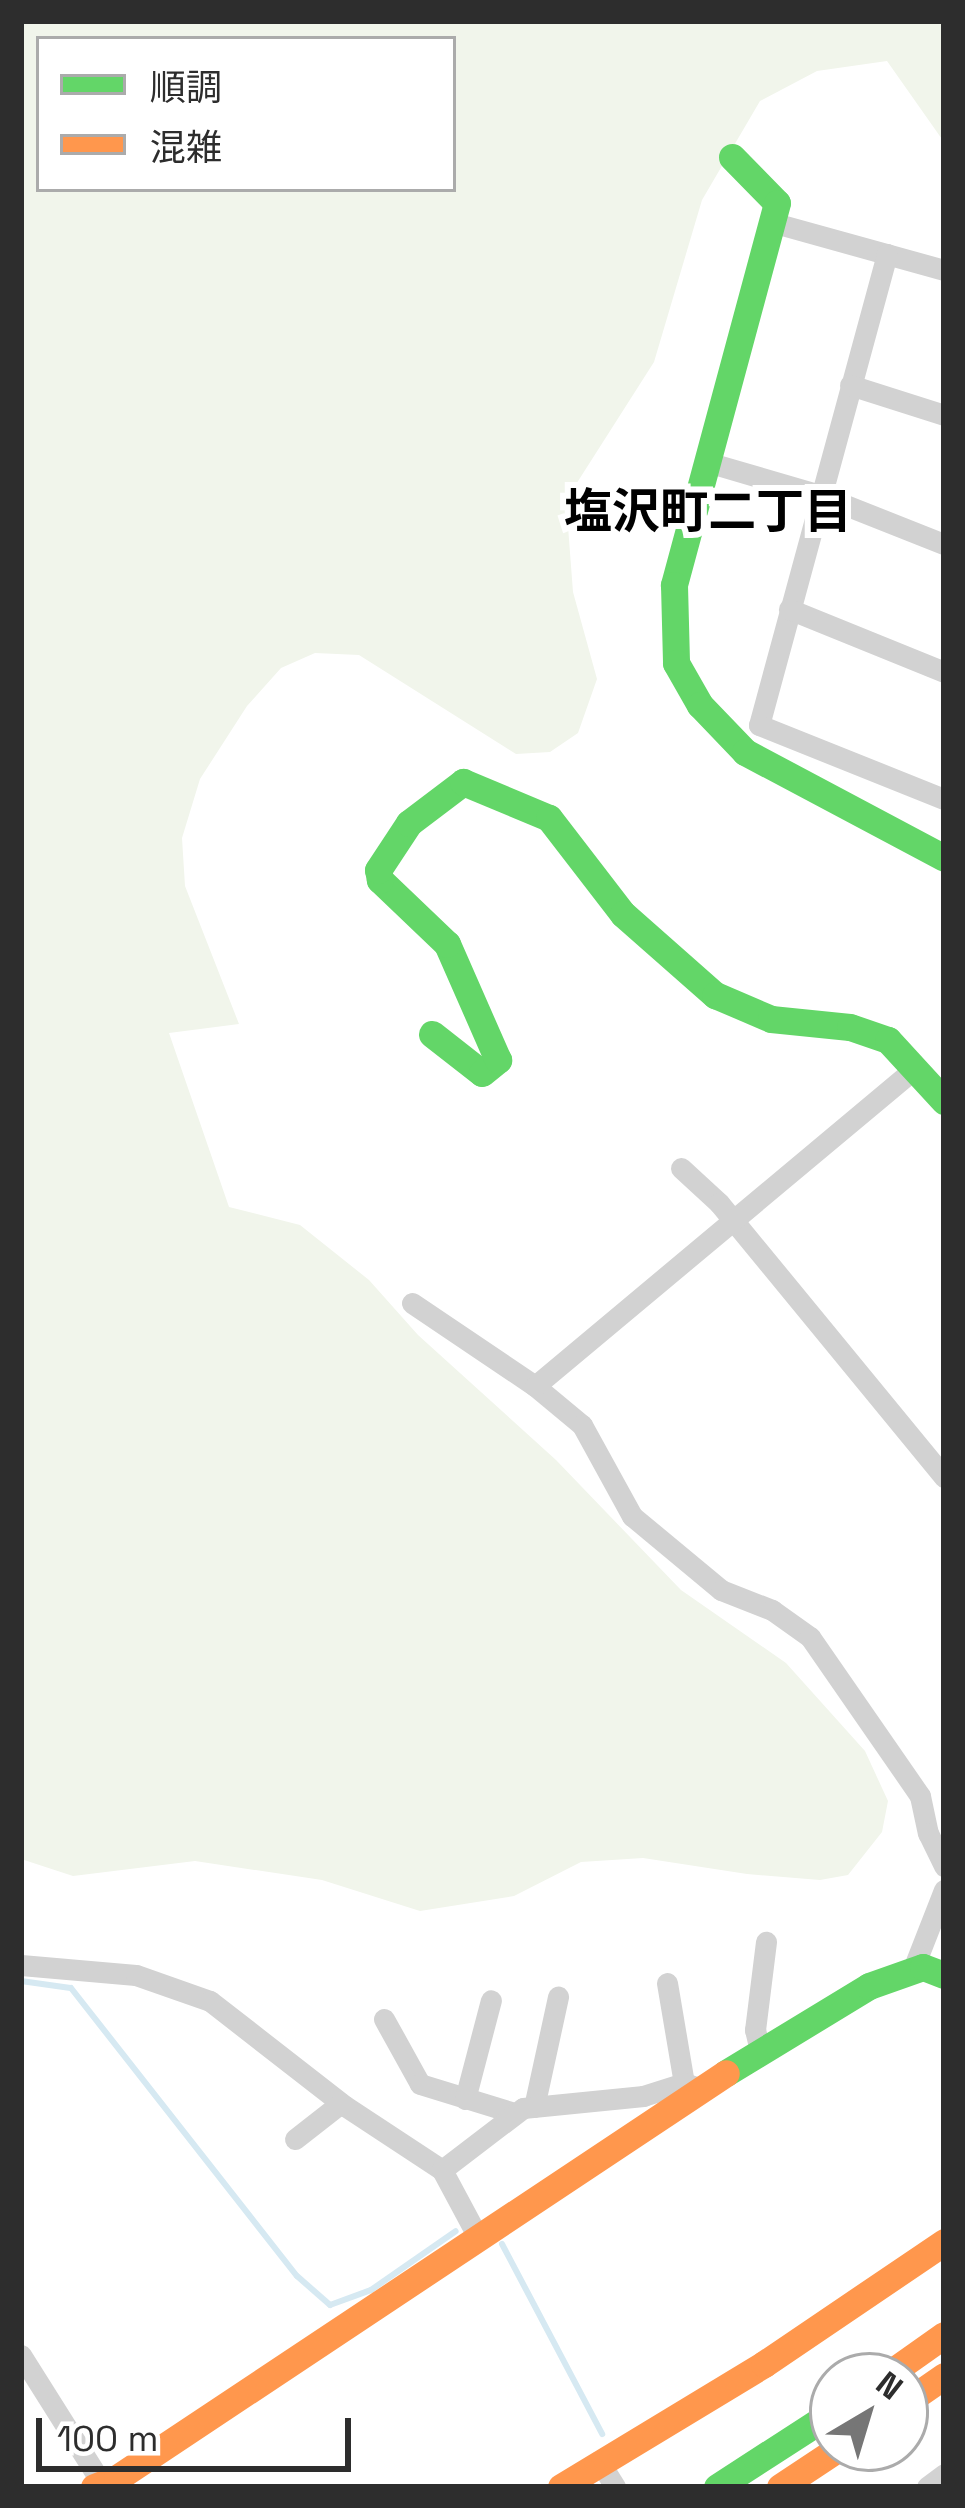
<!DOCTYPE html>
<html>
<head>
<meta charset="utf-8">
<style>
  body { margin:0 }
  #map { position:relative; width:965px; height:2508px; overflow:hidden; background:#fff; font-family:"Space Grotesk","Noto Sans JP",sans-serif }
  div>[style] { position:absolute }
  .green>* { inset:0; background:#f1f5eb }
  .stream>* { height:6px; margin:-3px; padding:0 3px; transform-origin:3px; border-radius:3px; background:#d6e9f2 }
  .street>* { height:21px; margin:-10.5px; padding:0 10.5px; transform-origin:10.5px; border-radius:10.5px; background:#d2d2d2 }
  .fast>* { height:27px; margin:-13.5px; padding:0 13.5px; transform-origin:13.5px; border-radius:13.5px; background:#63d668 }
  .slow>* { height:27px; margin:-13.5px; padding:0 13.5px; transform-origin:13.5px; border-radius:13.5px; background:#ff974d }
  span { translate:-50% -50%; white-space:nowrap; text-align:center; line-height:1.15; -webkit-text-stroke:12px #fff; paint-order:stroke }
  .neighbourhood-label { font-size:48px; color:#000; font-weight:700 }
  .frame { position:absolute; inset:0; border:24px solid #2d2d2d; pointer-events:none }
  .legend { position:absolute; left:36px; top:36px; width:420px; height:156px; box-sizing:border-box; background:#fff; border:3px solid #ababab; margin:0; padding:15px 21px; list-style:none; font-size:36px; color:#2d2d2d }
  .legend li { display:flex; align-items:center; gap:24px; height:60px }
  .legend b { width:60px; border:3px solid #ababab }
  .north { position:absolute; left:809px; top:2352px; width:120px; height:120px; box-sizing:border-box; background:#fff; border:3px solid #ababab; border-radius:50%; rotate:38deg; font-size:33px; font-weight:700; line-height:48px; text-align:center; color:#2d2d2d }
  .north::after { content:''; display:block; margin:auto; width:42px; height:54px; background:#767676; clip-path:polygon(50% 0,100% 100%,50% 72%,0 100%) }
  .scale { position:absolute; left:36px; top:2418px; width:315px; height:54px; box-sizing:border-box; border:6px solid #2d2d2d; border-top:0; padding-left:15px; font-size:36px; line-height:42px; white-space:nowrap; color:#2d2d2d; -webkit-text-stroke:9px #fff; paint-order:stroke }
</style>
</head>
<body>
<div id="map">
  <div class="green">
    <i style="clip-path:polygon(evenodd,21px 21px,944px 21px,944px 142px,887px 61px,817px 71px,760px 101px,702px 200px,654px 362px,566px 500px,573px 592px,597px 679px,578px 733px,550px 752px,516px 754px,359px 655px,315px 653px,281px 668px,247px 706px,200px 779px,182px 838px,185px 886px,239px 1024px,169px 1033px,229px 1207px,300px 1225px,369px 1280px,418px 1335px,556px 1460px,681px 1590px,786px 1663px,865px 1751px,888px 1801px,882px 1832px,848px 1875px,820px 1880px,747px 1874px,643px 1858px,581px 1862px,514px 1896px,420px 1911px,322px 1880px,195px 1861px,73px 1876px,21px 1859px,21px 21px,39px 39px,453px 39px,453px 189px,39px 189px,39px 39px)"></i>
  </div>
  <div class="stream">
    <i style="left:21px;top:1981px;width:50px;rotate:8deg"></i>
    <i style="left:71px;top:1988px;width:366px;rotate:51.9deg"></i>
    <i style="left:297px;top:2276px;width:44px;rotate:41.3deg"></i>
    <i style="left:330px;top:2305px;width:44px;rotate:-20.1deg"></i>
    <i style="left:371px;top:2290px;width:103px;rotate:-34.8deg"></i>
    <i style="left:502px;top:2244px;width:215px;rotate:62.2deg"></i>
  </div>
  <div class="street">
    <i style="left:771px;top:222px;width:180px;rotate:15.5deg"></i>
    <i style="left:887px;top:254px;width:488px;rotate:105.2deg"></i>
    <i style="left:759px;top:725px;width:199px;rotate:21.8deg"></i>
    <i style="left:850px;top:385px;width:99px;rotate:17.7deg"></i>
    <i style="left:707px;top:462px;width:118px;rotate:16.3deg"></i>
    <i style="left:820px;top:495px;width:133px;rotate:21.6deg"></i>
    <i style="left:789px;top:609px;width:167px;rotate:22.1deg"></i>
    <i style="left:681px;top:1168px;width:52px;rotate:42.6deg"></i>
    <i style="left:719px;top:1203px;width:355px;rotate:50.6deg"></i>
    <i style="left:412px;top:1303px;width:148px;rotate:34deg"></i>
    <i style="left:535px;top:1386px;width:61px;rotate:39.7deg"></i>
    <i style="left:582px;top:1425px;width:104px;rotate:61.2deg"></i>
    <i style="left:632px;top:1516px;width:116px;rotate:39.7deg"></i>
    <i style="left:721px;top:1590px;width:55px;rotate:21.4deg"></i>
    <i style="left:772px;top:1610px;width:47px;rotate:35.4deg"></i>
    <i style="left:810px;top:1637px;width:193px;rotate:55.3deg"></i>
    <i style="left:920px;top:1796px;width:38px;rotate:78deg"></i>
    <i style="left:928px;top:1833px;width:37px;rotate:64deg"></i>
    <i style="left:535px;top:1386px;width:496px;rotate:-39.9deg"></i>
    <i style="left:21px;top:1965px;width:115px;rotate:5deg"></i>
    <i style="left:136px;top:1975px;width:78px;rotate:19.4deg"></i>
    <i style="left:210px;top:2001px;width:171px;rotate:37.9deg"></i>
    <i style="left:345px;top:2106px;width:116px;rotate:33.4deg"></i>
    <i style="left:442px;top:2170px;width:76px;rotate:61.8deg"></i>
    <i style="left:913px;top:1969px;width:85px;rotate:-68.6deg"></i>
    <i style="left:667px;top:1983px;width:101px;rotate:80.4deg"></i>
    <i style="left:384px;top:2019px;width:74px;rotate:61deg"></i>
    <i style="left:420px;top:2084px;width:98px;rotate:17.1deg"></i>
    <i style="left:760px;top:2051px;width:22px;rotate:-103deg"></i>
    <i style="left:755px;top:2030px;width:89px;rotate:-82.9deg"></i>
    <i style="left:465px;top:2099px;width:102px;rotate:-75.3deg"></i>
    <i style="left:534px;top:2107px;width:113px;rotate:-77.7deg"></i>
    <i style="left:295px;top:2139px;width:58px;rotate:-38deg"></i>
    <i style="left:442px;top:2170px;width:102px;rotate:-37.4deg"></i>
    <i style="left:523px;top:2108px;width:121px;rotate:-5.7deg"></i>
    <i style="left:643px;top:2096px;width:43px;rotate:-17.6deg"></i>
    <i style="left:684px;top:2083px;width:19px;rotate:18deg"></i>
    <i style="left:21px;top:2355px;width:156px;rotate:57.8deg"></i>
    <i style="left:599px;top:2461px;width:31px;rotate:58deg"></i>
    <i style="left:927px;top:2487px;width:21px;rotate:-37deg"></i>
  </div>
  <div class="fast">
    <i style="left:732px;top:157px;width:64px;rotate:45.6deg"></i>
    <i style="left:777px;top:203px;width:396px;rotate:105.1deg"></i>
    <i style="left:674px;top:585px;width:78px;rotate:88.5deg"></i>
    <i style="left:676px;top:663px;width:48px;rotate:60.3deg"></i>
    <i style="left:700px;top:705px;width:65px;rotate:46.2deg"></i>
    <i style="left:745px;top:752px;width:225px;rotate:28deg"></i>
    <i style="left:432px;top:1034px;width:63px;rotate:38deg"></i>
    <i style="left:482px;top:1073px;width:21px;rotate:-39deg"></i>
    <i style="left:498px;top:1060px;width:127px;rotate:-113.7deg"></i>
    <i style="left:447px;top:944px;width:93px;rotate:-136.3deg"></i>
    <i style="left:380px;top:880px;width:10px;rotate:-101deg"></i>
    <i style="left:378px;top:870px;width:56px;rotate:-56.6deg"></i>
    <i style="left:409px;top:823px;width:68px;rotate:-37.2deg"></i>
    <i style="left:463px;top:782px;width:93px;rotate:22.7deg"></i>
    <i style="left:549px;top:818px;width:121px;rotate:52.4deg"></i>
    <i style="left:623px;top:914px;width:123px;rotate:41.4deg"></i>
    <i style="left:715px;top:995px;width:61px;rotate:23.2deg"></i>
    <i style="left:771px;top:1019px;width:79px;rotate:5.8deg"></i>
    <i style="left:850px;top:1027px;width:40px;rotate:18.9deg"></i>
    <i style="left:888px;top:1040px;width:83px;rotate:47.4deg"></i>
    <i style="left:726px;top:2073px;width:167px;rotate:-31.3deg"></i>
    <i style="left:869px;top:1986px;width:57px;rotate:-19.4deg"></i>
    <i style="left:923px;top:1967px;width:22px;rotate:21deg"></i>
    <i style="left:717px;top:2487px;width:138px;rotate:-32.9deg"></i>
  </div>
  <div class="slow">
    <i style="left:886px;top:2376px;width:71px;rotate:-35.3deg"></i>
    <i style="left:905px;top:2403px;width:47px;rotate:-34.7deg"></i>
    <i style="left:94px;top:2487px;width:25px;rotate:-21deg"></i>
    <i style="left:117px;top:2478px;width:731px;rotate:-33.62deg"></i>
    <i style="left:561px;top:2487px;width:237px;rotate:-31.2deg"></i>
    <i style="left:764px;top:2364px;width:217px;rotate:-34.1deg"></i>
    <i style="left:780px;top:2487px;width:71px;rotate:-33.5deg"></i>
  </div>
  <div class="neighbourhood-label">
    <span style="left:708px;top:512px">塩沢町二丁目</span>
  </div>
  <div class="frame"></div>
  <ul class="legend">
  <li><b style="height:15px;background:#63d668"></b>順調</li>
  <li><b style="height:15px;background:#ff974d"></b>混雑</li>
  </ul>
  <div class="north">N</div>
  <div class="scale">100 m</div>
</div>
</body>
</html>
